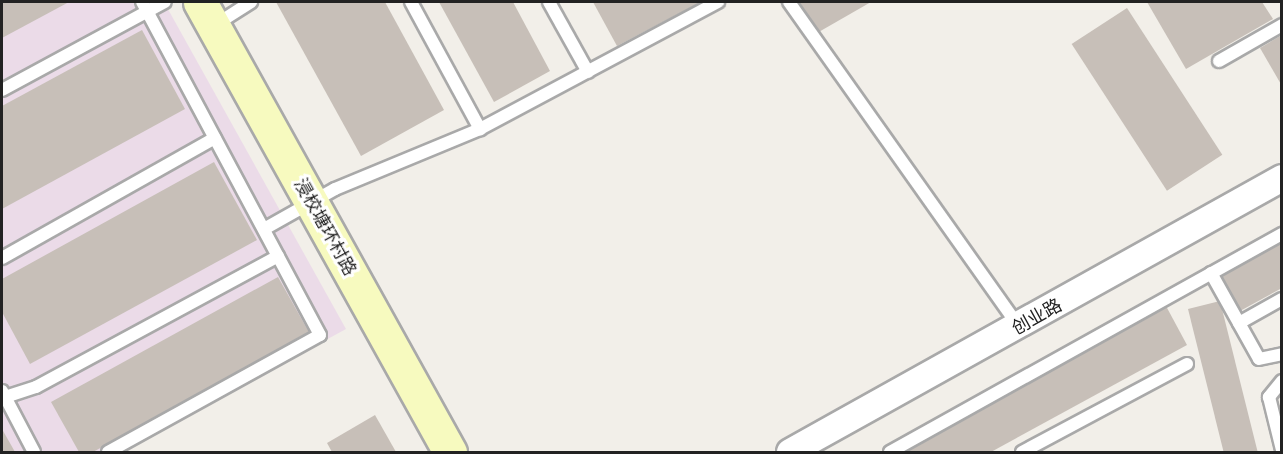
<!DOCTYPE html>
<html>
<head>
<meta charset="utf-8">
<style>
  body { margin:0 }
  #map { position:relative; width:1283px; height:454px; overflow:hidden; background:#f2efe9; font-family:Figtree,"Noto Sans SC",sans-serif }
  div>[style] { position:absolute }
  .industrial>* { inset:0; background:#ebdbe8 }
  .building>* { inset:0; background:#c7bfb8; transform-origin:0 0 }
  .roads { filter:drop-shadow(2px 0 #a9a9a9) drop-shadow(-2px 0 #a9a9a9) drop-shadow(0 2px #a9a9a9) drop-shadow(0 -2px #a9a9a9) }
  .lane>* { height:12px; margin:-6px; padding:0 6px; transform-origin:6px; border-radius:6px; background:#fff }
  .street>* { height:26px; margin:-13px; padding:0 13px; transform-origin:13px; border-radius:13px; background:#fff }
  .secondary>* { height:33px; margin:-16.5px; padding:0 16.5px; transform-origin:16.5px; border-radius:16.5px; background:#f7fabf }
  span { translate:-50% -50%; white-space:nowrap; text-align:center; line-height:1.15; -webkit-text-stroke:6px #fff; paint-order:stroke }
  .street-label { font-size:18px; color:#222 }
  .frame { position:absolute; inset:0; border:3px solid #222; pointer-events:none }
</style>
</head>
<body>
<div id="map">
  <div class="industrial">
    <i style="clip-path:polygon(2px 2px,164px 2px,346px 329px,121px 452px,2px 452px)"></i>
  </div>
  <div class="building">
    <i style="clip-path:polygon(2px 2px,69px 2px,2px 38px)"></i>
    <i style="clip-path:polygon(276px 2px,385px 2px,444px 110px,361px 156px)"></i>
    <i style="clip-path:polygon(439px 2px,513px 2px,550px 71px,494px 102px)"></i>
    <i style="clip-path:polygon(593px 2px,701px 2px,617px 46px)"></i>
    <i style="clip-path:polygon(799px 2px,871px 2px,817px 33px)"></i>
    <i style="clip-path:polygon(1147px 2px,1262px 2px,1273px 19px,1186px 69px)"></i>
    <i style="left:1127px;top:8px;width:175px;height:66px;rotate:57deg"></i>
    <i style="clip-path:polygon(142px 30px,185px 109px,2px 209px,2px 106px)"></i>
    <i style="clip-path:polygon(1282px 35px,1282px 86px,1260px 48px)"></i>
    <i style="clip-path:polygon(214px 162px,257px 240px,30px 364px,2px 312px,2px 279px)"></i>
    <i style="clip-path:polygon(1282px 239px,1282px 288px,1240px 311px,1219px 274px)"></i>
    <i style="clip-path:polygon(278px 277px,310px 334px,93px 452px,79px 452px,51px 402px)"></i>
    <i style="left:1220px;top:301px;width:156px;height:33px;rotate:76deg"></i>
    <i style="clip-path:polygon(1166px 306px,1187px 345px,991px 452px,898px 452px)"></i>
    <i style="clip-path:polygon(375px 415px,396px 452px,332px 452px,327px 443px)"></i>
    <i style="clip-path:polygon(2px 429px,15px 452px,2px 452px)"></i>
  </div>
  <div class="roads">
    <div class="lane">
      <i style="left:411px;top:2px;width:145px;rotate:61.5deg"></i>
      <i style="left:549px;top:2px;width:80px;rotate:60.9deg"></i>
      <i style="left:789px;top:2px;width:397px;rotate:54.7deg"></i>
      <i style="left:215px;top:25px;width:43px;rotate:-32.6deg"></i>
      <i style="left:1219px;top:61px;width:73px;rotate:-29.7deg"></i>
      <i style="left:2px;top:90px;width:185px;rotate:-28.4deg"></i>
      <i style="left:264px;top:229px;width:81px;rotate:-29.4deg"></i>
      <i style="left:335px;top:189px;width:157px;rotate:-22.5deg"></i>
      <i style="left:480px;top:129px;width:270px;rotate:-28.1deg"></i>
      <i style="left:2px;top:258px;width:244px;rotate:-29.4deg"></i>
      <i style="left:1211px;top:273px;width:98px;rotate:60.8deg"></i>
      <i style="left:1259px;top:359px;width:24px;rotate:-12deg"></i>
      <i style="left:1239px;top:323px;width:49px;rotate:-29.2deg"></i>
      <i style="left:1282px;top:381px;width:21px;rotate:129deg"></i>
      <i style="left:1269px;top:397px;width:55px;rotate:76.2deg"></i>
      <i style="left:2px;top:391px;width:69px;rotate:62.3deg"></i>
      <i style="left:2px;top:398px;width:36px;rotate:-18deg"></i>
      <i style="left:36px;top:387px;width:275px;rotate:-28.4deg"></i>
      <i style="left:108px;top:452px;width:242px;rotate:-28.9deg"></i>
      <i style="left:320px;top:335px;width:378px;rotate:-118.1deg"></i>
      <i style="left:890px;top:452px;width:449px;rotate:-29.1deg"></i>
      <i style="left:1022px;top:452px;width:187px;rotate:-28.1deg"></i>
    </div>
    <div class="street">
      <i style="left:790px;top:452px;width:563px;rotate:-29.11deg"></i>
    </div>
    <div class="secondary">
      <i style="left:200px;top:2px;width:515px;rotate:60.95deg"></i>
    </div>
  </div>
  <div class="street-label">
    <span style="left:325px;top:227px;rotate:61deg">浸校塘环村路</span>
    <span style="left:1037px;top:317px;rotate:-29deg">创业路</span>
  </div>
  <div class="frame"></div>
</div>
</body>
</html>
